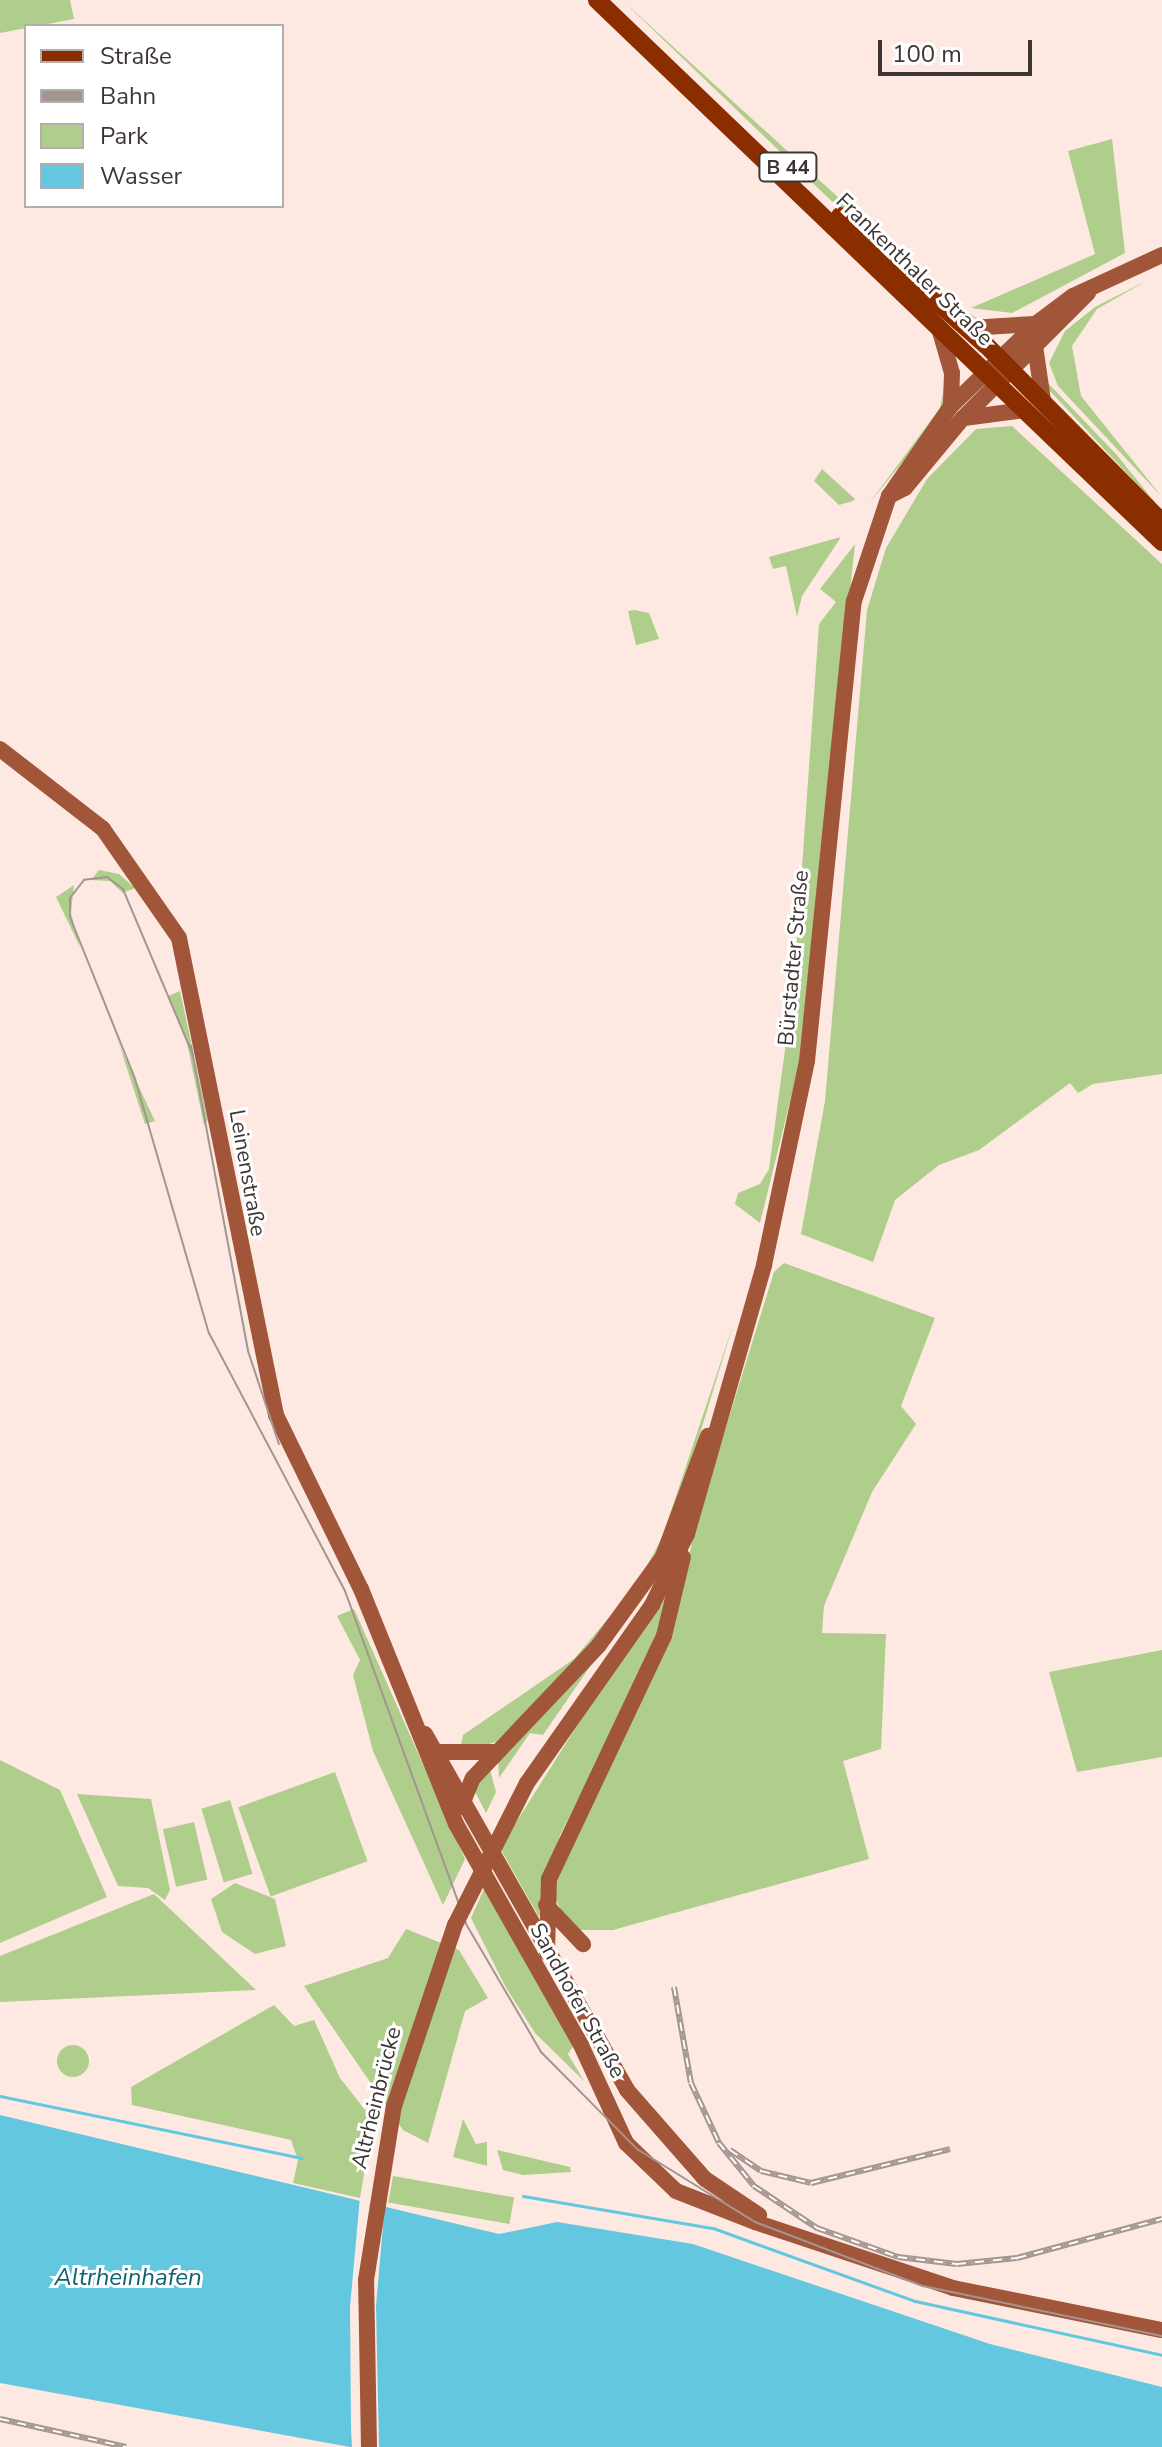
<!DOCTYPE html>
<html>
<head>
<meta charset="utf-8">
<style>
  body { margin:0 }
  #map { position:relative; width:1162px; height:2447px; overflow:hidden; background:#fde9e2; font-family:"Nunito Sans",sans-serif }
  div>[style] { position:absolute }
  .green>* { inset:0; background:#afce8c; transform-origin:0 0 }
  .round { border-radius:50% }
  .water>* { inset:0; background:#63c7df }
  .pier>* { inset:0; background:#fde9e2 }
  .stream>* { height:3px; margin:-1.5px; padding:0 1.5px; transform-origin:1.5px; border-radius:1.5px; background:#63c7df }
  .secondary>* { height:16px; margin:-8px; padding:0 8px; transform-origin:8px; border-radius:8px; background:#a15639 }
  .primary>* { height:18px; margin:-9px; padding:0 9px; transform-origin:9px; border-radius:9px; background:#8a2e00 }
  .tram>* { height:2px; margin:-1px; padding:0 1px; transform-origin:1px; border-radius:1px; background:#a49591 }
  .rail>* { height:6px; margin-top:-3px; transform-origin:0; background:repeating-linear-gradient(90deg,#fff 0 9px,#a49591 0 18px); box-sizing:border-box; border-block:2px solid #a49591 }
  .secondary-bridge>* { height:16px; margin:-8px; padding:0 8px; transform-origin:8px; border-radius:8px; background:#a15639 }
  span { translate:-50% -50%; white-space:nowrap; text-align:center; line-height:1.15; -webkit-text-stroke:6px #fff; paint-order:stroke }
  .shield-label span { padding:2px 6px; background:#fff; border:2px solid; border-radius:6px; -webkit-text-stroke-width:0 }
  .shield-label { font-size:20px; color:#3e3634; font-weight:700 }
  .street-label { font-size:22px; color:#3e3634 }
  .water-label { font-size:24px; color:#0e6273; font-style:italic }
  .legend { position:absolute; left:24px; top:24px; width:260px; height:184px; box-sizing:border-box; background:#fff; border:2px solid #b2afae; margin:0; padding:10px 14px; list-style:none; font-size:24px; color:#3e3634 }
  .legend li { display:flex; align-items:center; gap:16px; height:40px }
  .legend b { width:40px; border:2px solid #b2afae }
  .scale { position:absolute; left:878px; top:40px; width:154px; height:36px; box-sizing:border-box; border:4px solid #3e3634; border-top:0; padding-left:10px; font-size:24px; line-height:28px; white-space:nowrap; color:#3e3634; -webkit-text-stroke:6px #fff; paint-order:stroke }
</style>
</head>
<body>
<div id="map">
  <div class="green">
    <i style="clip-path:polygon(0 0,70px 0,74px 19px,0 33px)"></i>
    <i style="clip-path:polygon(622px 0,945px 295px,979px 320px,964px 315px,845px 214px)"></i>
    <i style="clip-path:polygon(1112px 139px,1125px 253px,1012px 313px,971px 308px,1095px 254px,1068px 151px)"></i>
    <i style="clip-path:polygon(1148px 280px,1097px 309px,1072px 346px,1081px 396px,1162px 497px,1058px 386px,1049px 363px,1065px 331px,1095px 307px)"></i>
    <i style="clip-path:polygon(1047px 382px,1116px 454px,1162px 511px,1049px 390px)"></i>
    <i style="clip-path:polygon(945px 383px,946px 401px,937px 419px,868px 505px,940px 408px)"></i>
    <i style="clip-path:polygon(1012px 426px,1162px 564px,1162px 1074px,1093px 1084px,1078px 1093px,1070px 1083px,979px 1150px,939px 1165px,895px 1200px,873px 1262px,801px 1234px,825px 1101px,867px 610px,886px 548px,927px 479px,976px 429px)"></i>
    <i style="clip-path:polygon(822px 469px,855px 499px,853px 501px,839px 505px,814px 481px)"></i>
    <i style="clip-path:polygon(841px 537px,802px 596px,797px 617px,786px 566px,773px 569px,769px 557px)"></i>
    <i style="clip-path:polygon(855px 544px,799px 1065px,760px 1223px,735px 1204px,738px 1193px,760px 1184px,769px 1169px,794px 982px,819px 624px,836px 602px,820px 589px)"></i>
    <i style="clip-path:polygon(635px 610px,649px 613px,659px 639px,636px 645px,628px 611px)"></i>
    <i style="clip-path:polygon(99px 870px,119px 874px,135px 888px,123px 893px,110px 881px,91px 880px)"></i>
    <i style="clip-path:polygon(74px 885px,71px 913px,80px 947px,56px 897px)"></i>
    <i style="clip-path:polygon(93px 964px,121px 1049px,155px 1121px,145px 1124px)"></i>
    <i style="clip-path:polygon(180px 991px,208px 1120px,204px 1125px,187px 1043px,168px 996px)"></i>
    <i style="clip-path:polygon(784px 1263px,935px 1318px,901px 1406px,916px 1424px,872px 1492px,824px 1606px,822px 1633px,886px 1634px,881px 1749px,843px 1761px,869px 1859px,613px 1930px,572px 1930px,554px 1897px,557px 1875px,672px 1634px,696px 1524px,774px 1272px)"></i>
    <i style="clip-path:polygon(734px 1322px,677px 1509px,660px 1549px,612px 1625px,496px 1742px,460px 1752px,463px 1735px,574px 1659px,637px 1584px,662px 1538px)"></i>
    <i style="clip-path:polygon(677px 1567px,655px 1645px,560px 1835px,539px 1917px,500px 1848px)"></i>
    <i style="clip-path:polygon(354px 1609px,465px 1859px,443px 1905px,373px 1751px,353px 1675px,360px 1660px,337px 1616px)"></i>
    <i style="clip-path:polygon(605px 1645px,543px 1735px,530px 1733px,499px 1778px,498px 1758px)"></i>
    <i style="clip-path:polygon(1162px 1650px,1162px 1757px,1077px 1772px,1049px 1672px)"></i>
    <i style="clip-path:polygon(0 1760px,60px 1790px,107px 1897px,0 1943px)"></i>
    <i style="clip-path:polygon(489px 1766px,496px 1792px,486px 1813px,473px 1788px)"></i>
    <i style="left:335px;top:1772px;width:95px;height:103px;rotate:70deg"></i>
    <i style="clip-path:polygon(77px 1794px,151px 1799px,170px 1890px,165px 1900px,148px 1888px,118px 1886px)"></i>
    <i style="left:230px;top:1800px;width:77px;height:30px;rotate:73deg"></i>
    <i style="left:194px;top:1822px;width:59px;height:32px;rotate:77deg"></i>
    <i style="clip-path:polygon(235px 1883px,275px 1899px,286px 1946px,255px 1954px,222px 1932px,211px 1899px)"></i>
    <i style="clip-path:polygon(484px 1889px,574px 2045px,568px 2054px,584px 2081px,535px 2033px,505px 1986px,471px 1918px)"></i>
    <i style="clip-path:polygon(154px 1894px,256px 1990px,0 2002px,0 1956px)"></i>
    <i style="clip-path:polygon(406px 1929px,459px 1950px,488px 1998px,465px 2011px,428px 2143px,403px 2130px,304px 1986px,388px 1958px)"></i>
    <i style="clip-path:polygon(274px 2005px,294px 2026px,314px 2020px,340px 2078px,373px 2120px,360px 2198px,293px 2183px,298px 2160px,291px 2140px,132px 2105px,131px 2087px)"></i>
    <i class="round" style="left:57px;top:2045px;width:32px;height:32px"></i>
    <i style="clip-path:polygon(463px 2119px,476px 2144px,487px 2142px,487px 2166px,453px 2157px)"></i>
    <i style="clip-path:polygon(497px 2150px,570px 2167px,571px 2172px,523px 2175px,503px 2170px)"></i>
    <i style="left:393px;top:2176px;width:123px;height:27px;rotate:10deg"></i>
  </div>
  <div class="water">
    <i style="clip-path:polygon(0 2115px,499px 2234px,557px 2222px,693px 2244px,990px 2344px,1162px 2387px,1162px 2447px,350px 2447px,0 2383px)"></i>
  </div>
  <div class="pier">
    <i style="clip-path:polygon(360px 2197px,385px 2203px,376px 2306px,379px 2447px,352px 2447px,351px 2428px,350px 2307px)"></i>
  </div>
  <div class="stream">
    <i style="left:0;top:2096px;width:308px;rotate:11.6deg"></i>
    <i style="left:523px;top:2196px;width:193px;rotate:9.6deg"></i>
    <i style="left:713px;top:2228px;width:215px;rotate:19.9deg"></i>
    <i style="left:915px;top:2301px;width:253px;rotate:12.3deg"></i>
  </div>
  <div class="secondary">
    <i style="left:939px;top:328px;width:47px;rotate:73.9deg"></i>
    <i style="left:952px;top:373px;width:33px;rotate:92deg"></i>
    <i style="left:969px;top:328px;width:66px;rotate:-3.5deg"></i>
    <i style="left:1035px;top:346px;width:55px;rotate:81.6deg"></i>
    <i style="left:964px;top:418px;width:62px;rotate:-7.5deg"></i>
    <i style="left:889px;top:496px;width:18px;rotate:-27deg"></i>
    <i style="left:905px;top:488px;width:91px;rotate:-50.4deg"></i>
    <i style="left:963px;top:418px;width:177px;rotate:-45deg"></i>
    <i style="left:0;top:749px;width:130px;rotate:37.8deg"></i>
    <i style="left:103px;top:829px;width:133px;rotate:55.1deg"></i>
    <i style="left:179px;top:938px;width:487px;rotate:78.5deg"></i>
    <i style="left:276px;top:1415px;width:194px;rotate:64deg"></i>
    <i style="left:361px;top:1589px;width:253px;rotate:68deg"></i>
    <i style="left:456px;top:1824px;width:254px;rotate:60.5deg"></i>
    <i style="left:581px;top:2045px;width:108px;rotate:65.3deg"></i>
    <i style="left:626px;top:2143px;width:69px;rotate:43.8deg"></i>
    <i style="left:676px;top:2191px;width:85px;rotate:21.4deg"></i>
    <i style="left:755px;top:2222px;width:209px;rotate:18.4deg"></i>
    <i style="left:953px;top:2288px;width:213px;rotate:11.4deg"></i>
    <i style="left:659px;top:1567px;width:140px;rotate:-69.5deg"></i>
    <i style="left:425px;top:1734px;width:409px;rotate:60.4deg"></i>
    <i style="left:627px;top:2090px;width:118px;rotate:48.8deg"></i>
    <i style="left:705px;top:2179px;width:65px;rotate:33.7deg"></i>
    <i style="left:435px;top:1752px;width:59px"></i>
    <i style="left:527px;top:1783px;width:218px;rotate:-54.9deg"></i>
    <i style="left:652px;top:1605px;width:79px;rotate:-63.8deg"></i>
    <i style="left:687px;top:1534px;width:280px;rotate:-74deg"></i>
    <i style="left:764px;top:1265px;width:208px;rotate:-78.1deg"></i>
    <i style="left:807px;top:1061px;width:462px;rotate:-84.2deg"></i>
    <i style="left:854px;top:601px;width:111px;rotate:-71.6deg"></i>
    <i style="left:889px;top:496px;width:109px;rotate:-55.4deg"></i>
    <i style="left:951px;top:406px;width:120px;rotate:-44deg"></i>
    <i style="left:1037px;top:323px;width:45px;rotate:-36.9deg"></i>
    <i style="left:1073px;top:296px;width:98px;rotate:-24.7deg"></i>
    <i style="left:461px;top:1807px;width:31px;rotate:-68deg"></i>
    <i style="left:473px;top:1778px;width:183px;rotate:-46.5deg"></i>
    <i style="left:599px;top:1645px;width:109px;rotate:-54deg"></i>
    <i style="left:546px;top:1905px;width:54px;rotate:46.5deg"></i>
    <i style="left:547px;top:1953px;width:74px;rotate:-88.5deg"></i>
    <i style="left:549px;top:1879px;width:269px;rotate:-64.7deg"></i>
    <i style="left:664px;top:1636px;width:81px;rotate:-76.5deg"></i>
  </div>
  <div class="primary">
    <i style="left:597px;top:0;width:783px;rotate:43.81deg"></i>
    <i style="left:840px;top:216px;width:195px;rotate:41.5deg"></i>
    <i style="left:986px;top:345px;width:250px;rotate:45.2deg"></i>
  </div>
  <div class="tram">
    <i style="left:191px;top:1046px;width:310px;rotate:79.4deg"></i>
    <i style="left:248px;top:1351px;width:98px;rotate:71.6deg"></i>
    <i style="left:193px;top:1055px;width:180px;rotate:-112.9deg"></i>
    <i style="left:123px;top:889px;width:20px;rotate:-143deg"></i>
    <i style="left:107px;top:877px;width:23px;rotate:173deg"></i>
    <i style="left:84px;top:880px;width:23px;rotate:128deg"></i>
    <i style="left:70px;top:898px;width:19px;rotate:90deg"></i>
    <i style="left:70px;top:917px;width:175px;rotate:68.1deg"></i>
    <i style="left:135px;top:1079px;width:265px;rotate:73.8deg"></i>
    <i style="left:209px;top:1333px;width:292px;rotate:62.2deg"></i>
    <i style="left:345px;top:1591px;width:354px;rotate:70deg"></i>
    <i style="left:466px;top:1924px;width:148px;rotate:59.6deg"></i>
    <i style="left:541px;top:2052px;width:136px;rotate:45.3deg"></i>
    <i style="left:637px;top:2149px;width:139px;rotate:31.7deg"></i>
    <i style="left:755px;top:2222px;width:180px;rotate:20.9deg"></i>
    <i style="left:923px;top:2286px;width:244px;rotate:11.8deg"></i>
  </div>
  <div class="rail">
    <i style="left:674px;top:1987px;width:97px;rotate:80deg"></i>
    <i style="left:691px;top:2083px;width:66px;rotate:65deg"></i>
    <i style="left:719px;top:2143px;width:55px;rotate:50.9deg"></i>
    <i style="left:754px;top:2186px;width:76px;rotate:33.7deg"></i>
    <i style="left:817px;top:2228px;width:86px;rotate:19.7deg"></i>
    <i style="left:898px;top:2257px;width:59px;rotate:6.8deg"></i>
    <i style="left:957px;top:2264px;width:60px;rotate:-5.7deg"></i>
    <i style="left:1017px;top:2258px;width:150px;rotate:-15.1deg"></i>
    <i style="left:730px;top:2150px;width:37px;rotate:34deg"></i>
    <i style="left:761px;top:2171px;width:51px;rotate:13.5deg"></i>
    <i style="left:811px;top:2183px;width:143px;rotate:-13.7deg"></i>
    <i style="left:0;top:2419px;width:129px;rotate:12.5deg"></i>
  </div>
  <div class="secondary-bridge">
    <i style="left:369px;top:2447px;width:167px;rotate:-91deg"></i>
    <i style="left:366px;top:2280px;width:176px;rotate:-80.9deg"></i>
    <i style="left:394px;top:2106px;width:191px;rotate:-71.4deg"></i>
    <i style="left:455px;top:1925px;width:159px;rotate:-63.1deg"></i>
  </div>
  <div class="shield-label">
    <span style="left:788px;top:167px">B 44</span>
  </div>
  <div class="street-label">
    <span style="left:914px;top:270px;rotate:44deg">Frankenthaler Straße</span>
    <span style="left:794px;top:958px;rotate:-85deg">Bürstadter Straße</span>
    <span style="left:247px;top:1173px;rotate:80deg">Leinenstraße</span>
    <span style="left:577px;top:2001px;rotate:61deg">Sandhofer Straße</span>
    <span style="left:377px;top:2098px;rotate:-76deg">Altrheinbrücke</span>
  </div>
  <div class="water-label">
    <span style="left:128px;top:2278px">Altrheinhafen</span>
  </div>
  <ul class="legend">
  <li><b style="height:10px;background:#8a2e00"></b>Straße</li>
  <li><b style="height:10px;background:#a49591"></b>Bahn</li>
  <li><b style="height:22px;background:#afce8c"></b>Park</li>
  <li><b style="height:22px;background:#63c7df"></b>Wasser</li>
  </ul>
  <div class="scale">100 m</div>
</div>
</body>
</html>
